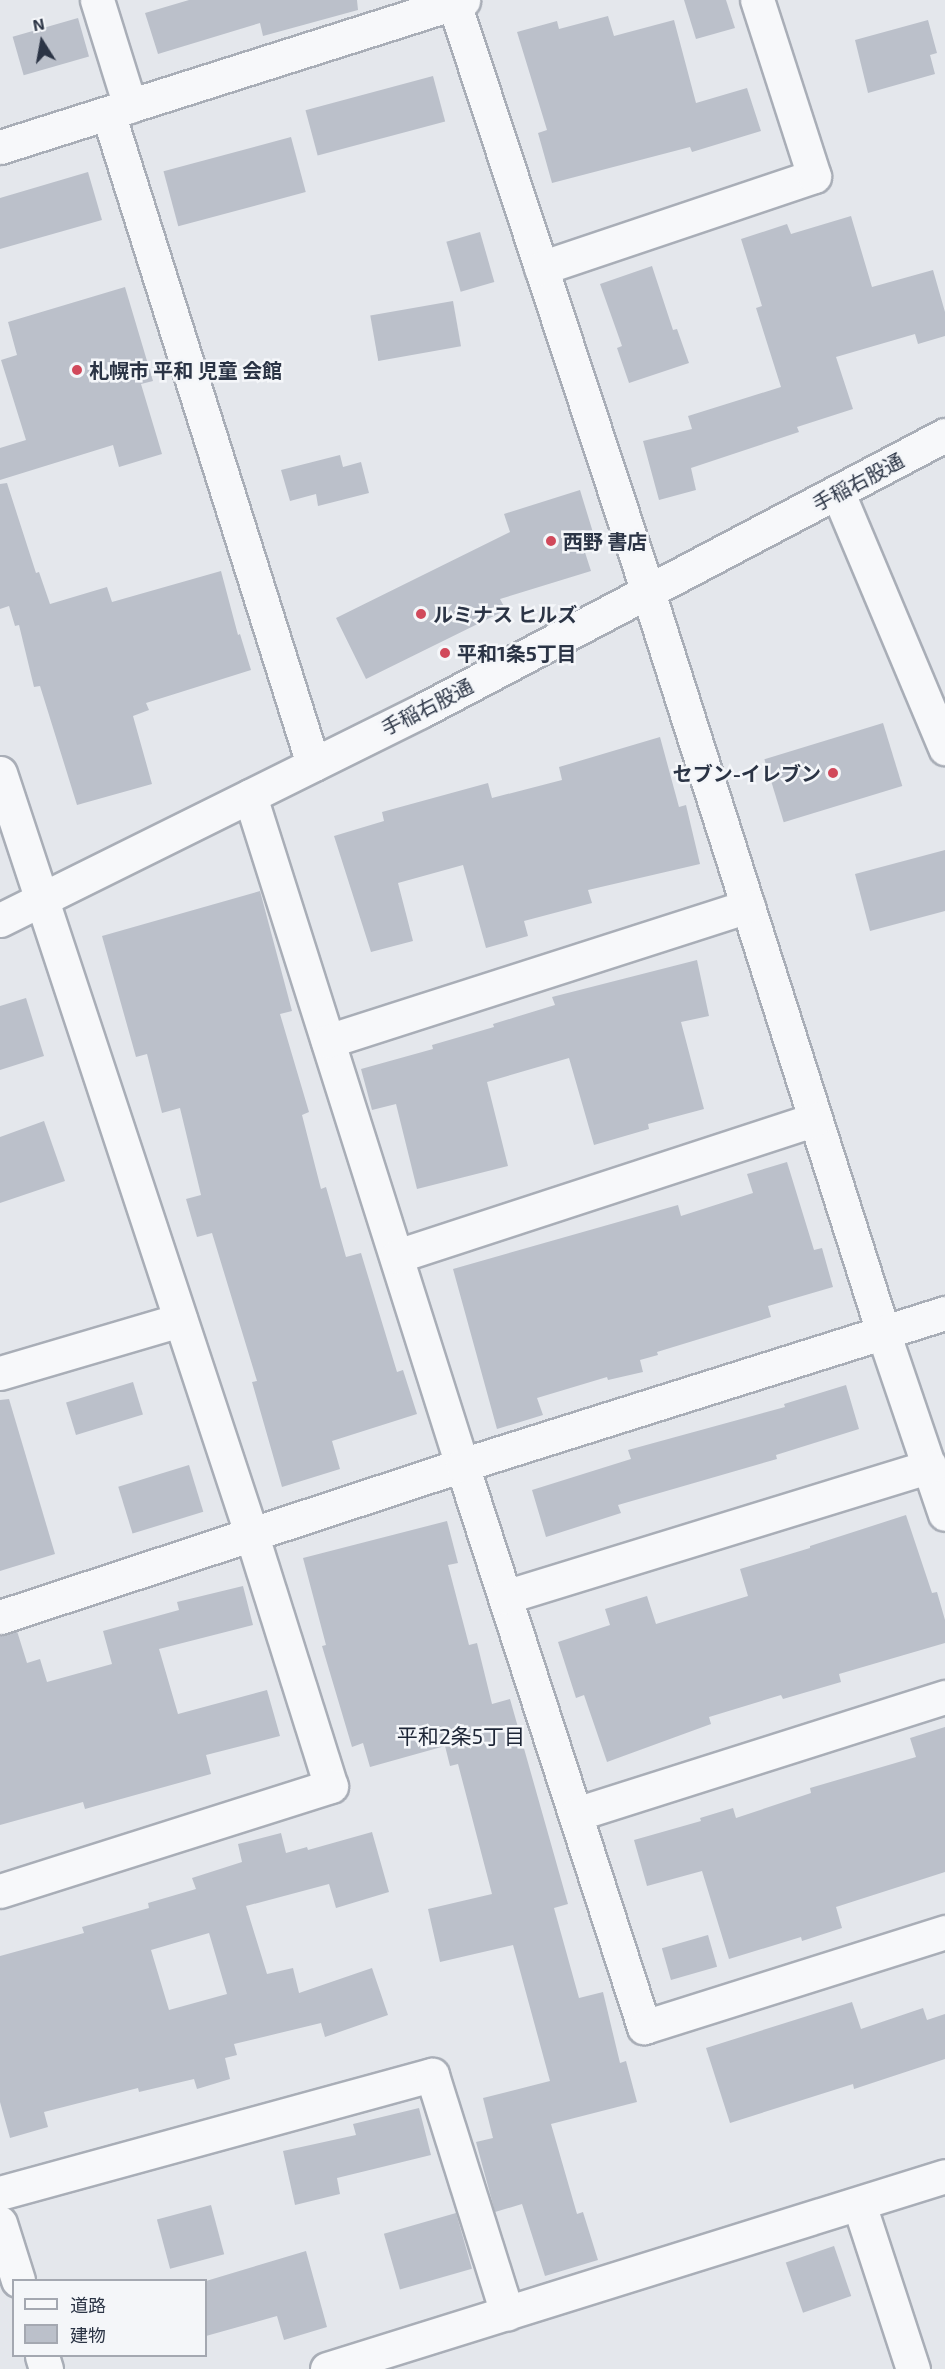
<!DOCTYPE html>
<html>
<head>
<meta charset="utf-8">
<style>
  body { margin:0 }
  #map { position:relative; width:945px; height:2369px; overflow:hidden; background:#e4e7ec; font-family:"Exo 2","Noto Sans JP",sans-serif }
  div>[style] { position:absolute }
  .building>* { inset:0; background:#bbc0ca; transform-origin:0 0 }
  .roads { filter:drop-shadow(2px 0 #a9aeb7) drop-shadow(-2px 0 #a9aeb7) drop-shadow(0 2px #a9aeb7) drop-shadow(0 -2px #a9aeb7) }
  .minor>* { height:33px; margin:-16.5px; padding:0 16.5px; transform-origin:16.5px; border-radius:16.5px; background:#f7f8fa }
  .dots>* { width:16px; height:16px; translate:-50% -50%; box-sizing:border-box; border:3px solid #f4f6f9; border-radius:50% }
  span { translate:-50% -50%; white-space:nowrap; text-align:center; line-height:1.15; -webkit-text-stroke:5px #f4f6f9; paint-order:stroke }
  .poi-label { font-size:20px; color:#2b3445; font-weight:700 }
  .left { translate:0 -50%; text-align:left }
  .right { translate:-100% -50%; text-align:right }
  .street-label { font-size:20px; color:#2b3445 }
  .neighbourhood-label { font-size:21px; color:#1d2536 }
  .legend { position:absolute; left:12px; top:2279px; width:195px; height:78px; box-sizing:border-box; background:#f4f6f9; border:2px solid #a4a8b1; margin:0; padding:8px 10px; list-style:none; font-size:18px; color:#2b3445 }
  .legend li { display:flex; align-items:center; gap:12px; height:30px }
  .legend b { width:30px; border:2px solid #a4a8b1 }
  .north { position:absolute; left:12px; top:12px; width:60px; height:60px; -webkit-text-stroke:4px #f4f6f9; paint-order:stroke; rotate:349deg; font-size:16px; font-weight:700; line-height:24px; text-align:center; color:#2b3445 }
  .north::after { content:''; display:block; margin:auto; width:21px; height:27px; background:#2b3445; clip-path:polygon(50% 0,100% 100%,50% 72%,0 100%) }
</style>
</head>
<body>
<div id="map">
  <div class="building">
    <i style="clip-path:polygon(189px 0,357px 0,358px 10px,263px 36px,260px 23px,158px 54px,145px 13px)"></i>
    <i style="clip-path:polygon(684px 0,726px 0,735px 28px,696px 39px)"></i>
    <i style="clip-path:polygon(608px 16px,614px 36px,674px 20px,696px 103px,747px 88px,761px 131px,692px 152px,690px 147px,552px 183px,538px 133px,547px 130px,517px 32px,557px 21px,559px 29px)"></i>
    <i style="left:78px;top:18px;width:40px;height:68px;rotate:74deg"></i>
    <i style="clip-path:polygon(928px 20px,937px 53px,930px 55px,935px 74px,868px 93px,855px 40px)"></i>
    <i style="left:433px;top:76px;width:47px;height:132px;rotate:75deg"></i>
    <i style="left:291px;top:137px;width:57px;height:132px;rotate:75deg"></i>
    <i style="clip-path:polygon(88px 172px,102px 220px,0 249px,0 198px)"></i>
    <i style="clip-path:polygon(851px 216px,872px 287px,933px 270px,945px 312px,945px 336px,918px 344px,915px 334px,836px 357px,853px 409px,797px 427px,799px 432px,691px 468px,696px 490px,659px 500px,643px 441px,692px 429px,688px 416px,781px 387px,756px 308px,762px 306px,741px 239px,787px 224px,791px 234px)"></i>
    <i style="left:480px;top:232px;width:52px;height:35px;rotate:74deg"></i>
    <i style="clip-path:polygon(652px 266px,673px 330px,677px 329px,689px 363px,629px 383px,617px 348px,622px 346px,600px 284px)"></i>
    <i style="clip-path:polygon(125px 287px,153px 381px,141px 384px,162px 454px,119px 467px,113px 445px,0 480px,0 448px,26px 440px,1px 360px,17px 355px,8px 322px)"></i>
    <i style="left:453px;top:301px;width:46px;height:84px;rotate:80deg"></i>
    <i style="clip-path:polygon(340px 455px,343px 467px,361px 462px,369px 493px,318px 506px,316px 494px,290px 501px,281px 470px)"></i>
    <i style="clip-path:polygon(7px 483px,36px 573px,39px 572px,50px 604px,107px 587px,112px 602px,221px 571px,238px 635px,240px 634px,251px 670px,146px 703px,149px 710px,133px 716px,152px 784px,77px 805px,40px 686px,34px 687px,19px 625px,15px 626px,9px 606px,0 609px,0 484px)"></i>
    <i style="clip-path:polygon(580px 490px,595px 539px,582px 543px,591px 571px,500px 599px,506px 610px,366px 679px,336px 618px,510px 532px,504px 514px)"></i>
    <i style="left:883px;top:723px;width:66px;height:124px;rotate:73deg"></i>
    <i style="clip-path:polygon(660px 737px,679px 807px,686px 805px,700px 864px,588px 890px,592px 903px,524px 921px,528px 936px,486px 948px,463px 865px,398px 883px,413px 941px,371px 952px,334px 836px,384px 821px,382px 812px,488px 783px,492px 798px,562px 780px,559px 767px)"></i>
    <i style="clip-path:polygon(945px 850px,945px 911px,870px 931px,855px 874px)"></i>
    <i style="clip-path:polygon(260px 891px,292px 1011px,280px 1014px,309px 1112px,302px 1115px,321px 1189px,326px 1187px,346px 1257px,361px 1253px,397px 1372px,403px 1370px,417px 1414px,332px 1441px,340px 1469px,282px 1487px,252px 1382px,257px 1381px,212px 1233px,197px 1237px,186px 1199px,201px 1195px,180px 1108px,162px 1113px,147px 1054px,136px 1057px,102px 936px)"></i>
    <i style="clip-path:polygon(697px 960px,709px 1016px,681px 1022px,704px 1109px,648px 1124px,649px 1129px,594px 1145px,569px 1058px,487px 1082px,508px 1166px,417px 1189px,396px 1104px,372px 1110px,361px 1069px,433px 1049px,432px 1045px,494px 1027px,493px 1024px,555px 1005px,552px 997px)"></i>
    <i style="clip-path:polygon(26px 998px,44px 1056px,0 1070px,0 1006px)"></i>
    <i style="clip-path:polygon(44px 1121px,65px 1181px,0 1203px,0 1137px)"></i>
    <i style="clip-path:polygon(787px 1162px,814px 1250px,822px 1248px,833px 1287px,768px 1306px,771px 1317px,657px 1352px,658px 1355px,640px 1360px,643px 1372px,608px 1380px,607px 1377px,537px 1398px,543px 1415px,497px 1429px,453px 1269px,678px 1205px,681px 1216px,753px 1193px,747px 1174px)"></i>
    <i style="left:133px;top:1382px;width:34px;height:70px;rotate:73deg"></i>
    <i style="clip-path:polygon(846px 1385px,859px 1429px,776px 1455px,777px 1459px,618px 1505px,621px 1513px,546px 1537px,532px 1490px,631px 1459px,628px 1450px,785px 1407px,784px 1404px)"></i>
    <i style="clip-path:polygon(9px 1399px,55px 1554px,0 1571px,0 1400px)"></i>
    <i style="left:189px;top:1465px;width:49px;height:74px;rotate:73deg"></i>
    <i style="clip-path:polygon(906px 1515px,932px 1593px,937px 1592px,945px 1620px,945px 1643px,839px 1674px,841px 1682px,783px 1699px,781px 1695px,709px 1717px,711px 1724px,607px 1762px,584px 1695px,576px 1698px,558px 1642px,610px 1625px,605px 1609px,647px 1596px,656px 1624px,748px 1596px,740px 1569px,810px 1548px,810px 1546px)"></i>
    <i style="clip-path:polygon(447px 1521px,458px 1563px,448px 1565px,469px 1645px,477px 1643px,492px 1704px,510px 1699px,568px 1904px,554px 1908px,579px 1998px,603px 1992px,620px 2063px,626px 2061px,637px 2102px,551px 2124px,577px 2214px,583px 2212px,598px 2260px,545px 2276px,522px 2204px,495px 2212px,476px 2142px,493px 2138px,483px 2098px,550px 2081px,513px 1945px,440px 1962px,428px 1909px,492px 1894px,458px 1764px,450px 1766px,445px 1746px,370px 1767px,363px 1743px,352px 1747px,322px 1646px,326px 1645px,303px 1558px)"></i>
    <i style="clip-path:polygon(243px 1586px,253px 1625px,159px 1649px,178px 1714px,267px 1690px,280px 1736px,206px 1755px,211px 1774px,85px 1809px,83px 1802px,0 1825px,0 1635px,17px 1631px,27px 1663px,40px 1659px,47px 1682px,112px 1664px,103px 1631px,179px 1610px,177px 1602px)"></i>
    <i style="clip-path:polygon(945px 1727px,945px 1872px,836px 1907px,842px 1928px,802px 1941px,801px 1937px,729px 1959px,702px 1871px,647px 1886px,634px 1840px,701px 1821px,700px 1818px,733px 1808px,736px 1818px,811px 1793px,810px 1788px,916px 1757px,910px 1738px)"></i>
    <i style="clip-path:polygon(evenodd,372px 1832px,389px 1892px,336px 1908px,329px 1884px,246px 1906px,267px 1974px,293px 1968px,299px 1993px,372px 1968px,388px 2015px,325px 2037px,321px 2023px,234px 2044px,237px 2055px,225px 2058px,230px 2079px,197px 2089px,194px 2079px,139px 2092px,138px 2088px,44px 2112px,48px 2127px,10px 2138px,0 2102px,0 1956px,84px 1933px,82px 1927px,149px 1908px,148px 1903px,196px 1889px,192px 1878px,242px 1862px,238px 1844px,281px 1833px,286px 1853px,307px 1847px,308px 1850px,372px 1832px,209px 1933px,227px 1994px,169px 2010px,151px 1950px,209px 1933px)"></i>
    <i style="left:708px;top:1935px;width:33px;height:48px;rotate:74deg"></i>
    <i style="clip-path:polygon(852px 2002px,861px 2029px,923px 2008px,927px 2020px,945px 2014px,945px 2059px,854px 2089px,853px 2084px,730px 2123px,706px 2048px)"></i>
    <i style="clip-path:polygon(419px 2108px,431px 2155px,337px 2178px,340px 2194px,295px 2205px,283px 2151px,356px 2135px,353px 2124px)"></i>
    <i style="left:211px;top:2205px;width:51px;height:56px;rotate:75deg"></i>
    <i style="left:456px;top:2213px;width:58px;height:75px;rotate:74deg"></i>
    <i style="left:834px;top:2246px;width:53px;height:51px;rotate:71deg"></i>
    <i style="clip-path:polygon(306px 2251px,327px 2327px,284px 2340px,277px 2316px,206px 2336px,206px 2281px)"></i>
  </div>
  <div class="roads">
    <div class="minor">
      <i style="left:97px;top:0;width:111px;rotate:72.7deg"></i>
      <i style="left:453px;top:0;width:623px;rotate:71.77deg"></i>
      <i style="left:648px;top:592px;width:776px;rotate:72.38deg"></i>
      <i style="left:883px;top:1332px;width:192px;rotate:71.2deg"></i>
      <i style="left:108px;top:113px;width:683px;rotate:72.52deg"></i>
      <i style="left:0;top:147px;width:486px;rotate:-17.6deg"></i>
      <i style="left:541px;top:268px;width:288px;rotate:-18.6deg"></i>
      <i style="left:814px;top:176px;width:185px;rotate:-107.9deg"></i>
      <i style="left:838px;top:493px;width:277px;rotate:67.2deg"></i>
      <i style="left:0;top:773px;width:804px;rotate:71.72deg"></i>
      <i style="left:252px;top:1536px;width:262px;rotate:72.5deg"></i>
      <i style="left:331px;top:1786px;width:347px;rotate:162.4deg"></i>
      <i style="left:250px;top:796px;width:702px;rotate:72.42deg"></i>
      <i style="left:462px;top:1465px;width:591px;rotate:72.06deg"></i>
      <i style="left:644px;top:2027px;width:316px;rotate:-17.5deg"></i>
      <i style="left:0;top:920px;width:470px;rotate:-26.4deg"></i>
      <i style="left:421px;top:711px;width:592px;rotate:-27.78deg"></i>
      <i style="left:328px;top:1041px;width:441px;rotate:-17.8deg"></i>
      <i style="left:397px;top:1256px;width:440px;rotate:-18.1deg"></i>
      <i style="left:0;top:1373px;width:188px;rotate:-16.4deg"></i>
      <i style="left:505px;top:1597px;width:445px;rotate:-17.1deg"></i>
      <i style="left:0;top:1617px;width:486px;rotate:-18.2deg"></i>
      <i style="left:462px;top:1465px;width:506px;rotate:-17.47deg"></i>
      <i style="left:576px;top:1814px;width:387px;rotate:-17.6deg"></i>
      <i style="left:0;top:2193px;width:448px;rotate:-15.3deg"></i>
      <i style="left:432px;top:2075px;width:250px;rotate:72.5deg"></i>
      <i style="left:859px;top:2204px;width:174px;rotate:71.9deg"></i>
      <i style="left:0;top:2223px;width:60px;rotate:72.5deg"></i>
      <i style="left:42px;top:2356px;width:14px;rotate:73deg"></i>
      <i style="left:327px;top:2369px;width:647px;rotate:-17.34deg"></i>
    </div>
  </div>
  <div class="dots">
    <i style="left:77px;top:370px;background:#d1495b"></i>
    <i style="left:551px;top:541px;background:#d1495b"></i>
    <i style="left:421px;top:614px;background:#d1495b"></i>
    <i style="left:445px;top:653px;background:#d1495b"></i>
    <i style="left:833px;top:773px;background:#d1495b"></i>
  </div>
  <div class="poi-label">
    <span class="left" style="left:89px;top:370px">札幌市 平和 児童 会館</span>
    <span class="left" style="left:563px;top:541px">西野 書店</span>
    <span class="left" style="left:433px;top:614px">ルミナス ヒルズ</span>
    <span class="left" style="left:457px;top:653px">平和1条5丁目</span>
    <span class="right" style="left:821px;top:773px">セブン-イレブン</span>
  </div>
  <div class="street-label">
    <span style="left:858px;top:482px;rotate:-28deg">手稲右股通</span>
    <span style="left:427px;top:707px;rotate:-27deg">手稲右股通</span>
  </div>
  <div class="neighbourhood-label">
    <span style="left:461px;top:1736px">平和2条5丁目</span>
  </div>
  <ul class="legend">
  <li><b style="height:8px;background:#f7f8fa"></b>道路</li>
  <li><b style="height:16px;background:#bbc0ca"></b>建物</li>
  </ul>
  <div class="north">N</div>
</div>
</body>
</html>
